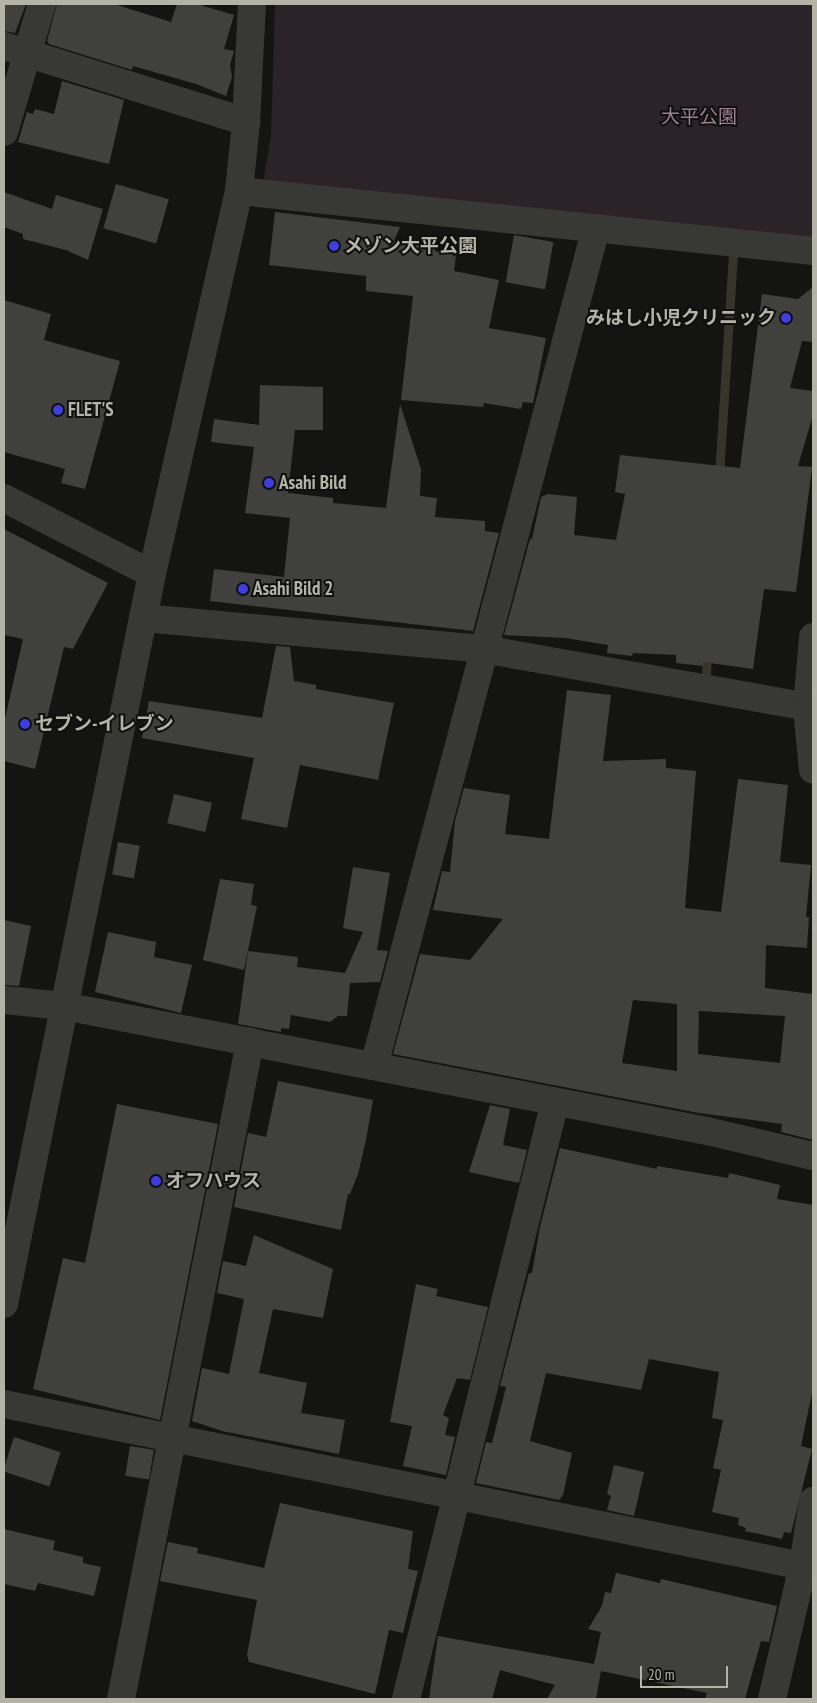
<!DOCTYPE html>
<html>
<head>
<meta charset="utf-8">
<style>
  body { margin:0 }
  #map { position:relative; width:817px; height:1703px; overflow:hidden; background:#141413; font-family:"PT Sans Narrow","Noto Sans JP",sans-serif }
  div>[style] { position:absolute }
  .green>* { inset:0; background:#2c2328 }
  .stream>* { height:9px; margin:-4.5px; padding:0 4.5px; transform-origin:4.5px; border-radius:4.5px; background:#37342a }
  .building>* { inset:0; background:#40413d; transform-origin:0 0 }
  .minor>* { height:28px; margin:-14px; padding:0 14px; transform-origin:14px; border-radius:14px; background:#383934 }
  .dots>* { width:14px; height:14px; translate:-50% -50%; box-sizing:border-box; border:2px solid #0f0f0e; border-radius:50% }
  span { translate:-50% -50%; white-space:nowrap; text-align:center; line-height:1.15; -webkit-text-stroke:4px #0f0f0e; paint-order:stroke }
  .park-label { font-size:19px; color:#9d7e91 }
  .poi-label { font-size:19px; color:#b3b4a6; font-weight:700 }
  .left { translate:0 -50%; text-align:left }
  .right { translate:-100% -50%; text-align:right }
  .frame { position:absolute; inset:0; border:5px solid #b3b4a6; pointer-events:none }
  .scale { position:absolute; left:640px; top:1666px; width:88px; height:22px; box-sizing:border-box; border:2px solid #b3b4a6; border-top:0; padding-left:6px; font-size:15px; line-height:18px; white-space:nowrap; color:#b3b4a6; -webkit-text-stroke:4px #0f0f0e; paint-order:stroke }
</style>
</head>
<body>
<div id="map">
  <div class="green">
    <i style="clip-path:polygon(275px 4px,813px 4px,813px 244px,263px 184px,271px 135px)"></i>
  </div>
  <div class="stream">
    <i style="left:719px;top:476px;width:221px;rotate:-86.4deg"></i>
    <i style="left:706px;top:676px;width:25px;rotate:-88deg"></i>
  </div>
  <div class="building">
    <i style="clip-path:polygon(4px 4px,26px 4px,15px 33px,4px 31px)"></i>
    <i style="clip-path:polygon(57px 4px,114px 4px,171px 22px,177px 4px,197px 4px,234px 15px,224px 49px,234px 51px,230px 65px,232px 77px,226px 96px,196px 84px,133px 66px,132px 70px,49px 44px,47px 41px)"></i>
    <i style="clip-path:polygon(62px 81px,124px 100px,109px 164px,18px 142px,27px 112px,33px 114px,35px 109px,54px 114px)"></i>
    <i style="left:116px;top:184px;width:55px;height:46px;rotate:16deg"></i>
    <i style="clip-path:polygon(4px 192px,52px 209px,56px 195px,103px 209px,88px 260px,66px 250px,23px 239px,23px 234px,4px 227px)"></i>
    <i style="clip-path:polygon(275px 212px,400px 227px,394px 241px,435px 246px,435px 251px,456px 255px,454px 271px,499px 280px,489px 328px,546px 338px,533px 403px,523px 402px,521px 409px,484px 403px,483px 407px,401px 400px,413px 296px,366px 291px,366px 276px,269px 265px)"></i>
    <i style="left:514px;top:235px;width:40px;height:48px;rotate:10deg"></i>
    <i style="clip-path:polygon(813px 287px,813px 342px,802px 341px,790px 388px,813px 391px,813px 415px,798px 466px,812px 467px,796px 592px,764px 589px,753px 669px,703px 662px,703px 666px,676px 663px,676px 655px,633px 653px,632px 656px,607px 653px,608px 645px,565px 638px,504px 635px,530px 539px,532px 539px,541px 497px,548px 494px,577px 497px,574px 535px,616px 540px,625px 494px,615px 492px,620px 455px,740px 468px,762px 294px,798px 299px)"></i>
    <i style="clip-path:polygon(4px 300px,51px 314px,44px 340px,120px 361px,85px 489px,61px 483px,65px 469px,4px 452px)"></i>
    <i style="clip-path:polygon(260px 385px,323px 387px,323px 430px,295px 430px,288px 493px,333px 498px,333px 503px,386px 508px,400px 404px,421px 469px,420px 496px,437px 498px,435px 517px,485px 521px,485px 531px,499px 533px,473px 631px,210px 601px,214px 569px,284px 577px,290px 518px,245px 513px,254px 447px,211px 442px,214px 419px,259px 425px)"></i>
    <i style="clip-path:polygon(4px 529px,108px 583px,73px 649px,64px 647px,35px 769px,4px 761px,4px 723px,23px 639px,4px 635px)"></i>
    <i style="clip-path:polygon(276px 646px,290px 647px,294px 681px,316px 685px,316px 689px,394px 703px,378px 780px,300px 765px,287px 828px,241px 819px,254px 758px,142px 738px,149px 701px,262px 718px)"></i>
    <i style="clip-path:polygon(evenodd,567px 690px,611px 695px,603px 761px,666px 759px,666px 768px,696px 771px,685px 908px,721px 912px,738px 779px,788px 785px,780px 862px,811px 865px,806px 917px,809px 917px,807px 948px,766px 945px,765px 988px,813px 994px,813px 1140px,781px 1132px,782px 1124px,699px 1113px,393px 1054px,420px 954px,470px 960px,503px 919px,433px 910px,442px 871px,450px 872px,455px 821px,464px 788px,510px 795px,505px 834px,549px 839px,567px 690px,633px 1000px,677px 1004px,677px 1071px,622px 1063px,633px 1000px,567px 690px,699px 1011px,785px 1016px,780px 1063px,698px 1054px,699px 1011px)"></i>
    <i style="left:174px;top:794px;width:39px;height:30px;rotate:13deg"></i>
    <i style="left:118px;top:842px;width:22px;height:33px;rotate:10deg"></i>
    <i style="clip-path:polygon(353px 867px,390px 873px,377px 950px,388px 951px,380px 982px,350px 983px,347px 1016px,338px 1016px,330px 1022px,291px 1015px,289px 1029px,281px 1028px,281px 1032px,238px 1024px,248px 951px,298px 957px,297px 967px,345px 973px,363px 932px,343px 928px)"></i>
    <i style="clip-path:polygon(220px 879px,254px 884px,251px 905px,257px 906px,244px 970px,203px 960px)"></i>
    <i style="clip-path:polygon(4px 920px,31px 926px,19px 986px,4px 985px)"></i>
    <i style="clip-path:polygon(108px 932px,156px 942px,154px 957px,192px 965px,181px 1013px,95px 992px)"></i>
    <i style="clip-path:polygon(278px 1081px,373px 1100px,366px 1140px,358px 1174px,350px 1194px,348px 1194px,341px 1230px,234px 1207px,248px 1133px,266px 1137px)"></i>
    <i style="clip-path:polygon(117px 1104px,218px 1124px,160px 1420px,33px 1389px,63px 1258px,85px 1263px)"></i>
    <i style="clip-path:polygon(490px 1105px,510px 1109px,503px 1145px,527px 1150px,519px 1183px,469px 1172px)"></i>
    <i style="clip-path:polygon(560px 1148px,657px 1169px,657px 1166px,728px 1178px,729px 1173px,780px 1185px,777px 1199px,813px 1205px,813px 1388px,801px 1446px,812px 1449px,791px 1533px,784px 1532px,782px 1539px,745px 1531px,746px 1528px,738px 1525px,739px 1518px,712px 1512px,721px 1470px,713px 1468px,723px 1420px,712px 1418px,719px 1372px,649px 1359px,641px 1390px,546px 1373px,530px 1441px,572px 1453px,563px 1495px,559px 1500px,476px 1483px,486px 1442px,492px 1443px,506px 1387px,500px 1386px,529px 1273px,532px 1273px,540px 1227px)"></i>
    <i style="clip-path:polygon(254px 1235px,333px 1269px,323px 1318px,273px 1309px,259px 1373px,307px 1383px,301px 1413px,345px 1420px,339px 1454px,222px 1431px,192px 1421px,202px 1368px,229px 1374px,244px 1299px,217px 1293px,223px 1261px,246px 1266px)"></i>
    <i style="clip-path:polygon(416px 1284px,438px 1289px,436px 1296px,488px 1307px,470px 1380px,457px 1378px,443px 1415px,449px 1418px,445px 1435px,455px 1437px,446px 1475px,403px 1466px,412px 1426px,390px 1422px)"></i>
    <i style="left:14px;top:1437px;width:49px;height:36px;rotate:18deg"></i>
    <i style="left:130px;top:1446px;width:24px;height:30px;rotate:9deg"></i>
    <i style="clip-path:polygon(614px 1465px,644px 1472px,634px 1516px,607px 1510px,611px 1496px,607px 1494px)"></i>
    <i style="clip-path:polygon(280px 1503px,413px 1531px,408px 1569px,418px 1571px,403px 1633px,389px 1630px,375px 1694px,249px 1662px,247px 1655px,257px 1600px,160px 1581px,168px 1542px,198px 1548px,197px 1553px,264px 1568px)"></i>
    <i style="clip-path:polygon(4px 1529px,55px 1541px,53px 1550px,83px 1557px,83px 1563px,101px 1567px,94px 1596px,38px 1583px,35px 1591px,4px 1584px)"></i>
    <i style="clip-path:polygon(616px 1573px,660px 1583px,661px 1579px,777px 1606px,769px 1642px,761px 1641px,745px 1699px,705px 1699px,707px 1693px,601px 1671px,596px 1699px,547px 1699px,555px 1685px,500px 1670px,492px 1699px,429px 1699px,438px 1636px,594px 1664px,601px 1632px,588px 1629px,602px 1606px,605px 1592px,611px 1593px)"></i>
  </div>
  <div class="minor">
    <i style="left:4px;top:46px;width:254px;rotate:17.4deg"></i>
    <i style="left:4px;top:132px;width:134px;rotate:-73.5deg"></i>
    <i style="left:239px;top:191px;width:577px;rotate:5.97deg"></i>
    <i style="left:4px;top:498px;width:166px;rotate:27.2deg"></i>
    <i style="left:143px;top:618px;width:341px;rotate:5.2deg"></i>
    <i style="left:483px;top:649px;width:335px;rotate:10.1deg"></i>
    <i style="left:813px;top:637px;width:71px;rotate:94.8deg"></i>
    <i style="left:807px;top:708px;width:62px;rotate:84.5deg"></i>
    <i style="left:4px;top:1000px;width:60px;rotate:5.7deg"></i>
    <i style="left:64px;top:1006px;width:655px;rotate:11deg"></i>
    <i style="left:707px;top:1131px;width:109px;rotate:13.3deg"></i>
    <i style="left:374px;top:1066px;width:867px;rotate:-75.16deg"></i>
    <i style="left:4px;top:1304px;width:745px;rotate:-78.54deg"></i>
    <i style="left:152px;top:574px;width:393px;rotate:-77.2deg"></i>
    <i style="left:239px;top:191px;width:69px;rotate:-84.2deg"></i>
    <i style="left:246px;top:122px;width:118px;rotate:-87.1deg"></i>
    <i style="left:4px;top:1404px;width:825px;rotate:11.46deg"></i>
    <i style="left:121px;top:1699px;width:670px;rotate:-78.89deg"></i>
    <i style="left:406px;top:1699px;width:615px;rotate:-75.99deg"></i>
    <i style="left:772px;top:1699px;width:137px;rotate:-76.9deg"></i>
    <i style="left:803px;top:1566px;width:66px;rotate:-81.3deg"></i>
  </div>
  <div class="dots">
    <i style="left:334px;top:246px;background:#3c3de3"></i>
    <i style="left:786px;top:318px;background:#3c3de3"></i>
    <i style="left:58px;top:410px;background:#3c3de3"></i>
    <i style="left:269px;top:483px;background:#3c3de3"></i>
    <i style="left:243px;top:589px;background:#3c3de3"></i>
    <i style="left:25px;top:724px;background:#3c3de3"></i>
    <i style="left:156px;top:1181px;background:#3c3de3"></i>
  </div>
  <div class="park-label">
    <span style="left:699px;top:117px">大平公園</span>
  </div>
  <div class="poi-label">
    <span class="left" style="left:344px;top:246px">メゾン大平公園</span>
    <span class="right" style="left:776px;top:318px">みはし小児クリニック</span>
    <span class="left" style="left:68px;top:410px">FLET'S</span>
    <span class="left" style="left:279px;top:483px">Asahi Bild</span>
    <span class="left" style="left:253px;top:589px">Asahi Bild 2</span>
    <span class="left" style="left:35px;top:724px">セブン-イレブン</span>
    <span class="left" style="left:166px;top:1181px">オフハウス</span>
  </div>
  <div class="frame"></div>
  <div class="scale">20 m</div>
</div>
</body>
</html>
